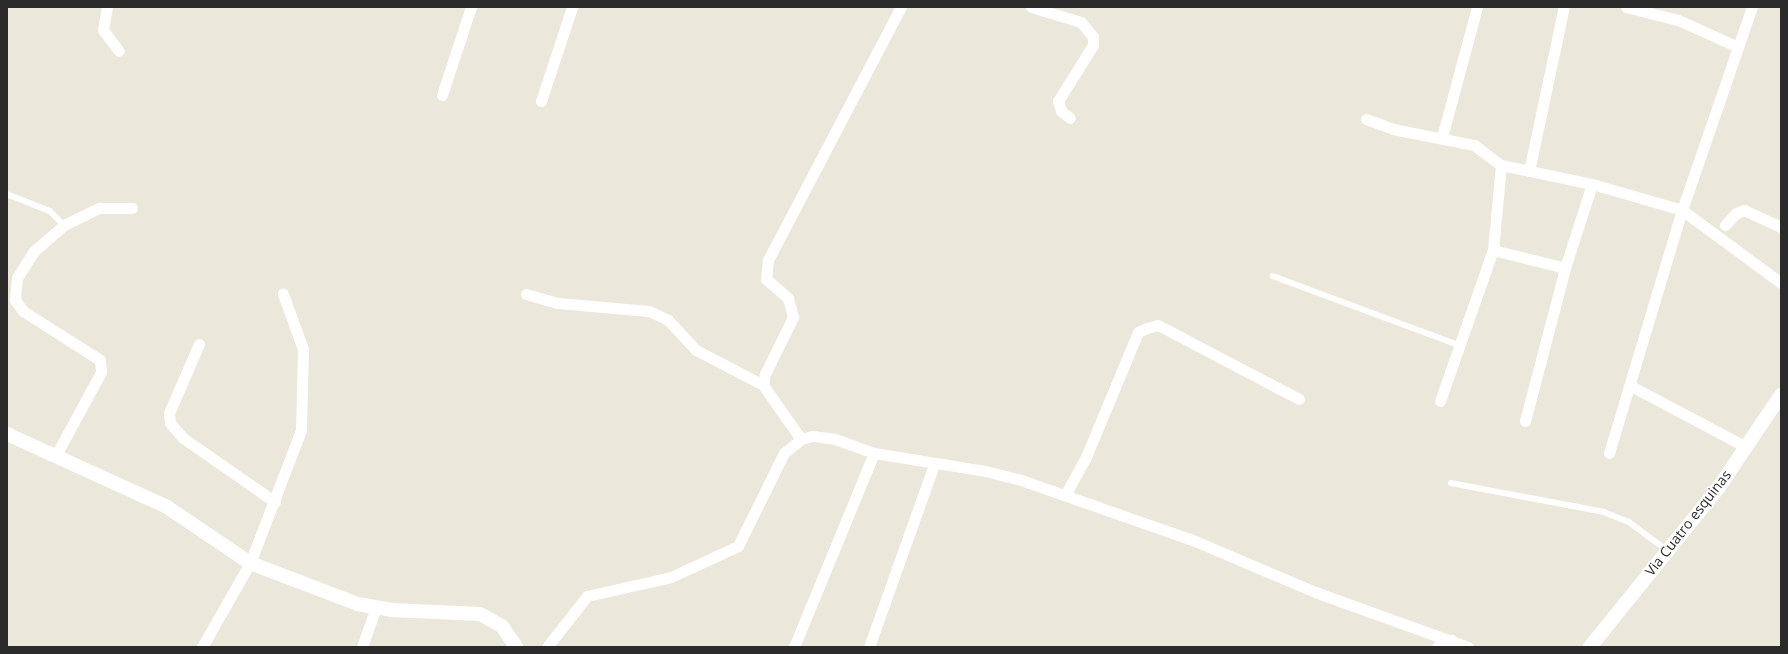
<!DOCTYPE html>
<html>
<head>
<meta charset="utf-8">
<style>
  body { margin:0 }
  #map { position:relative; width:1788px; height:654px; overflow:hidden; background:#ece7db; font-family:"Open Sans",sans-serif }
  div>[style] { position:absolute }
  .service>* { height:5.5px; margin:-2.75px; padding:0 2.75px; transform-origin:2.75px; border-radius:2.75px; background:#fff }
  .minor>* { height:11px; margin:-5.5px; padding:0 5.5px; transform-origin:5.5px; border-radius:5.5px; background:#fff }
  .tertiary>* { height:14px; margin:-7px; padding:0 7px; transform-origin:7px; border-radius:7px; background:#fff }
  span { translate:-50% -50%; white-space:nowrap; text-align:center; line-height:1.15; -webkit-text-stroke:3.5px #fff; paint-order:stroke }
  .street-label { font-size:14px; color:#2a2a2a }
  .frame { position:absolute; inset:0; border:8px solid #2a2a2a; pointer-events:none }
</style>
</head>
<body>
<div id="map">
  <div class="service">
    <i style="left:7px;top:194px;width:46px;rotate:21.6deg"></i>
    <i style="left:50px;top:211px;width:20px;rotate:45deg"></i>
    <i style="left:1273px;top:276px;width:201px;rotate:20.4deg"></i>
    <i style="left:1451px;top:483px;width:156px;rotate:10.7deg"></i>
    <i style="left:1604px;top:512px;width:27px;rotate:22deg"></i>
    <i style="left:1629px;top:522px;width:47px;rotate:36.4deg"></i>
  </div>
  <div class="minor">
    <i style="left:107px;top:7px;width:23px;rotate:100deg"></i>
    <i style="left:103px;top:30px;width:26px;rotate:53deg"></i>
    <i style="left:1031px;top:7px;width:52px;rotate:16.7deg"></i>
    <i style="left:1081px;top:22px;width:19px;rotate:51deg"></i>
    <i style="left:1093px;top:37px;width:8px;rotate:90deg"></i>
    <i style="left:1093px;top:45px;width:66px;rotate:122deg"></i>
    <i style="left:1058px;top:101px;width:10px;rotate:73deg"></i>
    <i style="left:1061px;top:111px;width:11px;rotate:38deg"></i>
    <i style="left:1626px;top:7px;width:54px;rotate:14deg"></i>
    <i style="left:1678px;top:20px;width:66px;rotate:24.2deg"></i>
    <i style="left:442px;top:95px;width:93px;rotate:-71.8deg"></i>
    <i style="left:541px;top:101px;width:99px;rotate:-71.7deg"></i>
    <i style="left:1366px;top:119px;width:29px;rotate:20deg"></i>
    <i style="left:1393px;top:129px;width:83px;rotate:11.2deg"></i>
    <i style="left:1474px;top:145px;width:34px;rotate:37deg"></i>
    <i style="left:1442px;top:137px;width:135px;rotate:-74.9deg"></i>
    <i style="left:1529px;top:171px;width:168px;rotate:-78deg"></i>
    <i style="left:1725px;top:225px;width:16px;rotate:-47deg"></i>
    <i style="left:1736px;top:213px;width:9px;rotate:-21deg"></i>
    <i style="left:1744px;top:210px;width:41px;rotate:24.7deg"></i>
    <i style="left:1493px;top:250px;width:74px;rotate:14deg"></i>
    <i style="left:526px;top:294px;width:33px;rotate:16deg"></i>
    <i style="left:558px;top:303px;width:91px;rotate:5deg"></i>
    <i style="left:649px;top:311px;width:21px;rotate:25deg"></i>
    <i style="left:668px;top:320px;width:41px;rotate:47deg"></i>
    <i style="left:696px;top:350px;width:76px;rotate:27.6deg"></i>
    <i style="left:763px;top:385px;width:66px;rotate:54.9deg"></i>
    <i style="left:199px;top:344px;width:75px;rotate:113.5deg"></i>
    <i style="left:169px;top:413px;width:10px;rotate:84deg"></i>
    <i style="left:170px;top:423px;width:20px;rotate:49deg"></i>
    <i style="left:183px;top:438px;width:112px;rotate:34.8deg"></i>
    <i style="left:763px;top:385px;width:11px;rotate:-80deg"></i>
    <i style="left:765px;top:374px;width:64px;rotate:-63.8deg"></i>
    <i style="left:793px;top:317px;width:20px;rotate:-105deg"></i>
    <i style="left:788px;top:298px;width:29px;rotate:-139deg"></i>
    <i style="left:766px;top:279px;width:19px;rotate:-84deg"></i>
    <i style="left:768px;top:260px;width:286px;rotate:-62.3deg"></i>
    <i style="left:1631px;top:386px;width:130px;rotate:27.9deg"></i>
    <i style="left:1440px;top:401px;width:160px;rotate:-70.7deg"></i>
    <i style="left:1493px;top:250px;width:85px;rotate:-84.6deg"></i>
    <i style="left:1501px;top:165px;width:93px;rotate:11.8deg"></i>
    <i style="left:1592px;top:184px;width:94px;rotate:16.1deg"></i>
    <i style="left:1682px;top:210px;width:123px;rotate:36.4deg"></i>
    <i style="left:1525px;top:421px;width:158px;rotate:-75.3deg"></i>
    <i style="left:1565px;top:268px;width:88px;rotate:-72.2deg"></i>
    <i style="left:1609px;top:453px;width:254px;rotate:-73.3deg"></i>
    <i style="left:1682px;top:210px;width:215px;rotate:-71deg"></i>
    <i style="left:56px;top:455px;width:94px;rotate:-61.5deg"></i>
    <i style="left:101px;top:372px;width:12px;rotate:-95deg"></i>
    <i style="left:100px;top:360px;width:91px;rotate:-147.5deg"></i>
    <i style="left:23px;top:311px;width:14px;rotate:-126deg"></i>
    <i style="left:15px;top:300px;width:22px;rotate:-85deg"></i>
    <i style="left:17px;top:278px;width:31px;rotate:-58deg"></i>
    <i style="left:33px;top:252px;width:41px;rotate:-41.1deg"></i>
    <i style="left:64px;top:225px;width:39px;rotate:-26deg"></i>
    <i style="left:99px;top:208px;width:33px"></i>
    <i style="left:1065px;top:495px;width:43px;rotate:-61.1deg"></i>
    <i style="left:1086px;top:457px;width:135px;rotate:-67.4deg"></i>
    <i style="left:1138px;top:332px;width:10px;rotate:-24deg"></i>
    <i style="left:1147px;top:328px;width:11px;rotate:-15deg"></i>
    <i style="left:1158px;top:325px;width:159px;rotate:27.7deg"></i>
    <i style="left:202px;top:647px;width:97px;rotate:-60.3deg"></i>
    <i style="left:250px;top:563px;width:142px;rotate:-69deg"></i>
    <i style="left:301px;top:430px;width:81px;rotate:-88.6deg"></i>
    <i style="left:303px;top:349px;width:59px;rotate:-110deg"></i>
    <i style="left:362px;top:647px;width:42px;rotate:-70.7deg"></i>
    <i style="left:547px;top:647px;width:65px;rotate:-51.9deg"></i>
    <i style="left:587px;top:596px;width:86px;rotate:-12.7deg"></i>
    <i style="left:671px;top:577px;width:74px;rotate:-24.8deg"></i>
    <i style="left:738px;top:546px;width:104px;rotate:-63.7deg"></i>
    <i style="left:784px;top:453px;width:22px;rotate:-39deg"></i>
    <i style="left:801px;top:439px;width:11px;rotate:-15deg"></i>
    <i style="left:812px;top:436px;width:23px;rotate:7deg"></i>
    <i style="left:835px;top:439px;width:41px;rotate:19.7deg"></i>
    <i style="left:874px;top:453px;width:112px;rotate:9.2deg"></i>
    <i style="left:985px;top:471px;width:37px;rotate:14deg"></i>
    <i style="left:1021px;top:480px;width:184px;rotate:19.3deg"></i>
    <i style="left:1195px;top:541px;width:130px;rotate:23deg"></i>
    <i style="left:1315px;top:592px;width:163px;rotate:19.8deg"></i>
    <i style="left:794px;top:647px;width:210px;rotate:-67.6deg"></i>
    <i style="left:869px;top:647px;width:194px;rotate:-70.4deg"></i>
    <i style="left:1437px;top:647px;width:16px;rotate:-27deg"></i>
  </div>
  <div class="tertiary">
    <i style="left:7px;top:434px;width:176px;rotate:24.5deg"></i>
    <i style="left:167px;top:507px;width:100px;rotate:34deg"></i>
    <i style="left:250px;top:563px;width:116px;rotate:20.8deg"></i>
    <i style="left:358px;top:604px;width:34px;rotate:10deg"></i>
    <i style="left:391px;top:610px;width:89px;rotate:2.6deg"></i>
    <i style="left:480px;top:614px;width:25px;rotate:29deg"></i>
    <i style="left:502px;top:626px;width:25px;rotate:56deg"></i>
    <i style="left:1590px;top:647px;width:206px;rotate:-51.1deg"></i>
    <i style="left:1719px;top:487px;width:111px;rotate:-56deg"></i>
  </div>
  <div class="street-label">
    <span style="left:1688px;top:523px;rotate:-52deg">Via Cuatro esquinas</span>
  </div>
  <div class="frame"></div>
</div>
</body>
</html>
